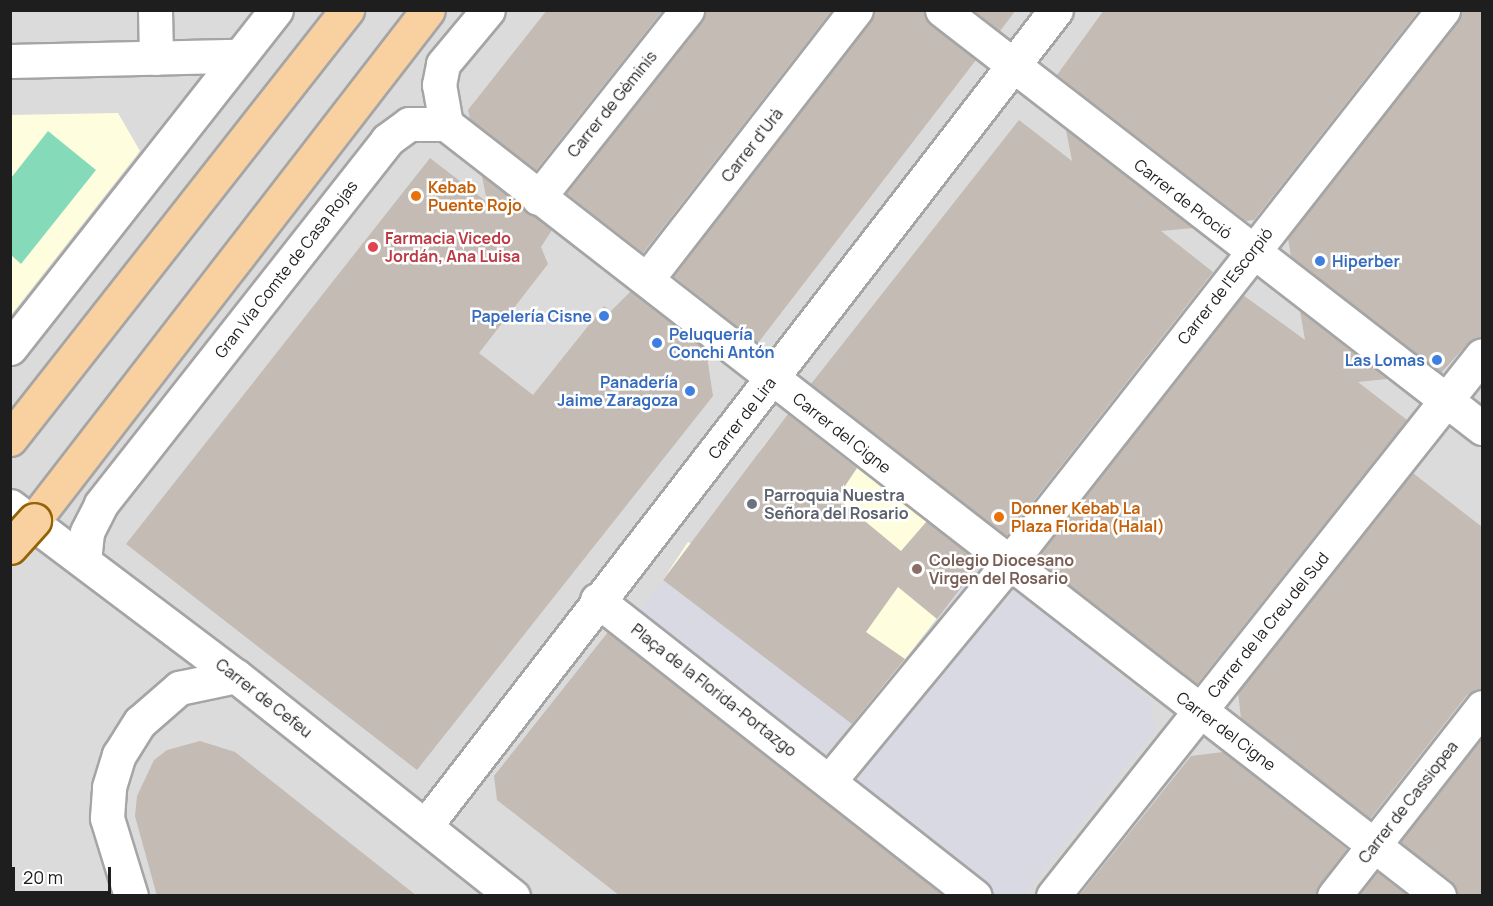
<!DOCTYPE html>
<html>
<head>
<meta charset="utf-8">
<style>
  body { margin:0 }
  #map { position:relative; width:1493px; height:906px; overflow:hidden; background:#efebe5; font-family:Manrope,sans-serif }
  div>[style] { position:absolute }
  .residential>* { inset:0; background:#dcdbdb; transform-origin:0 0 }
  .education>* { inset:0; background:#fefede }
  .pitch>* { inset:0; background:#85dbb9 }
  .plaza>* { inset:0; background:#d9d9e4 }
  .building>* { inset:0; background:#c3bbb4 }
  .roads { filter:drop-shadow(2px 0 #a5a5a5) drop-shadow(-2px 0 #a5a5a5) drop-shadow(0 2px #a5a5a5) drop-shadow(0 -2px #a5a5a5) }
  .minor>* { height:33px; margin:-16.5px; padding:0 16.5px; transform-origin:16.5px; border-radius:16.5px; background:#fff }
  .major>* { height:33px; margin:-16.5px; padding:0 16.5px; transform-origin:16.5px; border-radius:16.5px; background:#f9d1a0 }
  .bridges { filter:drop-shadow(2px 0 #936305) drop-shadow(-2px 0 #936305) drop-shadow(0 2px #936305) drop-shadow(0 -2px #936305) }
  .major-bridge>* { height:33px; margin:-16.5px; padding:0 16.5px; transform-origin:16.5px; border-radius:16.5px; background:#f9d1a0 }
  .dots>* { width:16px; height:16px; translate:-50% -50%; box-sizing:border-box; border:3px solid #fff; border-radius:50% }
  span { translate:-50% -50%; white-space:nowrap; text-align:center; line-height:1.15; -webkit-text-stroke:5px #fff; paint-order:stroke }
  .street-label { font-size:16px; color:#1e1e1e }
  .food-label { font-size:16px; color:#c56008; font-weight:700 }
  .left { translate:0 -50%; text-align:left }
  .health-label { font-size:16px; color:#be3a42; font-weight:700 }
  .shop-label { font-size:16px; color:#366cbe; font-weight:700 }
  .right { translate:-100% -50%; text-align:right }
  .worship-label { font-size:16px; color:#5b616d; font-weight:700 }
  .education-label { font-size:16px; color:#785e54; font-weight:700 }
  .frame { position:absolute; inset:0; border:12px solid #1e1e1e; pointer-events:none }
  .scale { position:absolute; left:12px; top:867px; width:99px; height:27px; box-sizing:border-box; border:3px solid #1e1e1e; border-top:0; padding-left:8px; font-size:18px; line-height:21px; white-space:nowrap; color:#1e1e1e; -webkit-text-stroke:4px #fff; paint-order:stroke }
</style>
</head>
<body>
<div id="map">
  <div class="residential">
    <i style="left:11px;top:11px;width:1471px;height:884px"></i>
  </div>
  <div class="education">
    <i style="clip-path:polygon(118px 113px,140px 151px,11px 315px,11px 115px)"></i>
    <i style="clip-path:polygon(793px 408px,984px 558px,854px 725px,663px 580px,688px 542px,694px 546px,766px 458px,759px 452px)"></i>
  </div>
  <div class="pitch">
    <i style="clip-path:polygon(48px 131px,96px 170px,21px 264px,11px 255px,11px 178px)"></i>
  </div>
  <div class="plaza">
    <i style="clip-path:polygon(984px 558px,1151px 702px,1155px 730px,1024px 895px,945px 895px,616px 639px,663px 580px,854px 725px)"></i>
  </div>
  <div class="building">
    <i style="clip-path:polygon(547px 10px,663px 10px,536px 170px,470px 119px,468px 110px)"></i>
    <i style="clip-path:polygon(705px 10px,832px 10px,643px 253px,566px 193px,702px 22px)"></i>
    <i style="clip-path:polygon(874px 10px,924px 10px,931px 25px,976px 60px,758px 343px,673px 276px,871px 22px)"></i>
    <i style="clip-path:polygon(973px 10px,1016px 10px,1000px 31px)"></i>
    <i style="clip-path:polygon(1104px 10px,1419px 10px,1254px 220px,1246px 221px,1057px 75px)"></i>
    <i style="clip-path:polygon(1461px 10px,1482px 10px,1482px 337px,1468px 343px,1441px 373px,1291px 257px,1288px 238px,1458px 22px)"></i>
    <i style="clip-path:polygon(1019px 120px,1072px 161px,1066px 130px,1193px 228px,1161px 231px,1213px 272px,1006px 536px,811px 384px)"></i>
    <i style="clip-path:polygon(430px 158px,487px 202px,482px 176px,552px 230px,541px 247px,548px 264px,479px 353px,533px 395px,604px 306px,611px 311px,631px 291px,706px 350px,713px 396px,417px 770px,126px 544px)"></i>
    <i style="clip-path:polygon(1243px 295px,1305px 340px,1300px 311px,1387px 379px,1358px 382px,1407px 420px,1197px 684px,1036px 559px)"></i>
    <i style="clip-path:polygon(788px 414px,857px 468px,837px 498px,901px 551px,927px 521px,980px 563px,937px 619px,898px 587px,866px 632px,905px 659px,852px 724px,663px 580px)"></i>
    <i style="clip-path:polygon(1413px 473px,1482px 527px,1482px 689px,1467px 695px,1370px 819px,1241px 719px,1238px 692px)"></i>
    <i style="clip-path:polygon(608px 632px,944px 896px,620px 896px,497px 800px,494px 776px)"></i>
    <i style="clip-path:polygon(1482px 737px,1482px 896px,1457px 896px,1451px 881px,1400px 842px)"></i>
    <i style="clip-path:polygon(200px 741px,235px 752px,417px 896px,157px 896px,135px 816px,137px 796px,154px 760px,167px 750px)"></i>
    <i style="clip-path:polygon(1223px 752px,1347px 849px,1316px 896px,1079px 896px,1191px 756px)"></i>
    <i style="clip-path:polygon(1377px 872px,1408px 896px,1358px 896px)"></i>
  </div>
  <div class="roads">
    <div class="minor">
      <i style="left:155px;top:10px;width:48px;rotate:88.8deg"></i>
      <i style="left:942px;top:10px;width:683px;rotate:37.74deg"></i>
      <i style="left:10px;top:61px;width:228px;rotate:-1.3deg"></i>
      <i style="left:446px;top:124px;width:1258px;rotate:37.86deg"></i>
      <i style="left:446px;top:124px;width:40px;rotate:-100deg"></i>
      <i style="left:439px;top:85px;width:21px;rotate:-79deg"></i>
      <i style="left:443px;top:64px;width:70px;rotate:-50.2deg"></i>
      <i style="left:538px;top:198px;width:240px;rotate:-51.6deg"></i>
      <i style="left:647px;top:279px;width:341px;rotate:-52.2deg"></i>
      <i style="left:10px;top:348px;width:430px;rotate:-51.8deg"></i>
      <i style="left:10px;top:506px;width:283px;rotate:37deg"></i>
      <i style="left:236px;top:676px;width:354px;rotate:38.5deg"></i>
      <i style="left:84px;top:561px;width:29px;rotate:-84deg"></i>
      <i style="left:87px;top:532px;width:31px;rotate:-63deg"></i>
      <i style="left:101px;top:504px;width:463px;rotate:-51.8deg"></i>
      <i style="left:387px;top:140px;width:27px;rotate:-36deg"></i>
      <i style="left:409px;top:124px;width:37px"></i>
      <i style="left:597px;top:600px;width:480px;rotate:38.1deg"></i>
      <i style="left:830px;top:780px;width:281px;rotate:-50.5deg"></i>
      <i style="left:1009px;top:563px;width:703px;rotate:-51.87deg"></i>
      <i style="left:426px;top:825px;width:1030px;rotate:-52.3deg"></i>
      <i style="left:131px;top:896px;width:82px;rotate:-107.1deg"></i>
      <i style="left:107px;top:818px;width:31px;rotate:-86deg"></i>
      <i style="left:109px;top:787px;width:34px;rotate:-73deg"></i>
      <i style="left:119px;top:755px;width:39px;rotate:-58deg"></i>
      <i style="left:140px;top:722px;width:52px;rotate:-41.1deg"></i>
      <i style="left:179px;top:688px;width:58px;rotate:-11.9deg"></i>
      <i style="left:1053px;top:896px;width:690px;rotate:-51.59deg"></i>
      <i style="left:1334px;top:896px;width:240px;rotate:-51.9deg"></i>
    </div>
    <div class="major">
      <i style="left:10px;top:439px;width:546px;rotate:-51.85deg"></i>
      <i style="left:34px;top:520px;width:644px;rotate:-52.31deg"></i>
    </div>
  </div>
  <div class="bridges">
    <div class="major-bridge">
      <i style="left:10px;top:547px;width:36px;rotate:-48deg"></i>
    </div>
  </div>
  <div class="dots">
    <i style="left:416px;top:196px;background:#e8710a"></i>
    <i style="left:373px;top:247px;background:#e0444e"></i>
    <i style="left:1320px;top:261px;background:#3f7fe0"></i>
    <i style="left:604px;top:316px;background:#3f7fe0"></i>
    <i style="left:657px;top:343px;background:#3f7fe0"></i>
    <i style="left:1437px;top:360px;background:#3f7fe0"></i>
    <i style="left:690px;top:391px;background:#3f7fe0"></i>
    <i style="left:752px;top:504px;background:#6b7280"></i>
    <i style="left:999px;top:517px;background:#e8710a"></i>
    <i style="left:917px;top:569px;background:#8d6e63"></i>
  </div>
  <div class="street-label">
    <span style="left:612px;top:104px;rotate:-51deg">Carrer de Gèminis</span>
    <span style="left:752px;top:145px;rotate:-52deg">Carrer d'Urà</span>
    <span style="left:1183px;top:199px;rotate:38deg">Carrer de Proció</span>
    <span style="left:286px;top:269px;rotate:-52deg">Gran Via Comte de Casa Rojas</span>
    <span style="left:1225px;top:286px;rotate:-52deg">Carrer de l'Escorpió</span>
    <span style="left:742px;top:418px;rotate:-52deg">Carrer de Lira</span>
    <span style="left:842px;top:433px;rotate:38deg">Carrer del Cigne</span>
    <span style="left:1268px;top:625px;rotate:-51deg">Carrer de la Creu del Sud</span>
    <span style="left:714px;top:690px;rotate:38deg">Plaça de la Florida-Portazgo</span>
    <span style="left:264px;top:698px;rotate:38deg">Carrer de Cefeu</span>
    <span style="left:1226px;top:731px;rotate:37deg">Carrer del Cigne</span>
    <span style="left:1408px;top:802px;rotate:-52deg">Carrer de Cassiopea</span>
  </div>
  <div class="food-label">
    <span class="left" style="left:428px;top:196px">Kebab<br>Puente Rojo</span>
    <span class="left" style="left:1011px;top:517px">Donner Kebab La<br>Plaza Florida (Halal)</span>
  </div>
  <div class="health-label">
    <span class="left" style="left:385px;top:247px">Farmacia Vicedo<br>Jordán, Ana Luisa</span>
  </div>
  <div class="shop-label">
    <span class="left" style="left:1332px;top:261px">Hiperber</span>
    <span class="right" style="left:592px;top:316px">Papelería Cisne</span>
    <span class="left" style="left:669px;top:343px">Peluquería<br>Conchi Antón</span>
    <span class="right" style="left:1425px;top:360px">Las Lomas</span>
    <span class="right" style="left:678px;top:391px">Panadería<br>Jaime Zaragoza</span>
  </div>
  <div class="worship-label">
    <span class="left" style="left:764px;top:504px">Parroquia Nuestra<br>Señora del Rosario</span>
  </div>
  <div class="education-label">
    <span class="left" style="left:929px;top:569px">Colegio Diocesano<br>Virgen del Rosario</span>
  </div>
  <div class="frame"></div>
  <div class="scale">20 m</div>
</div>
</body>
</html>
